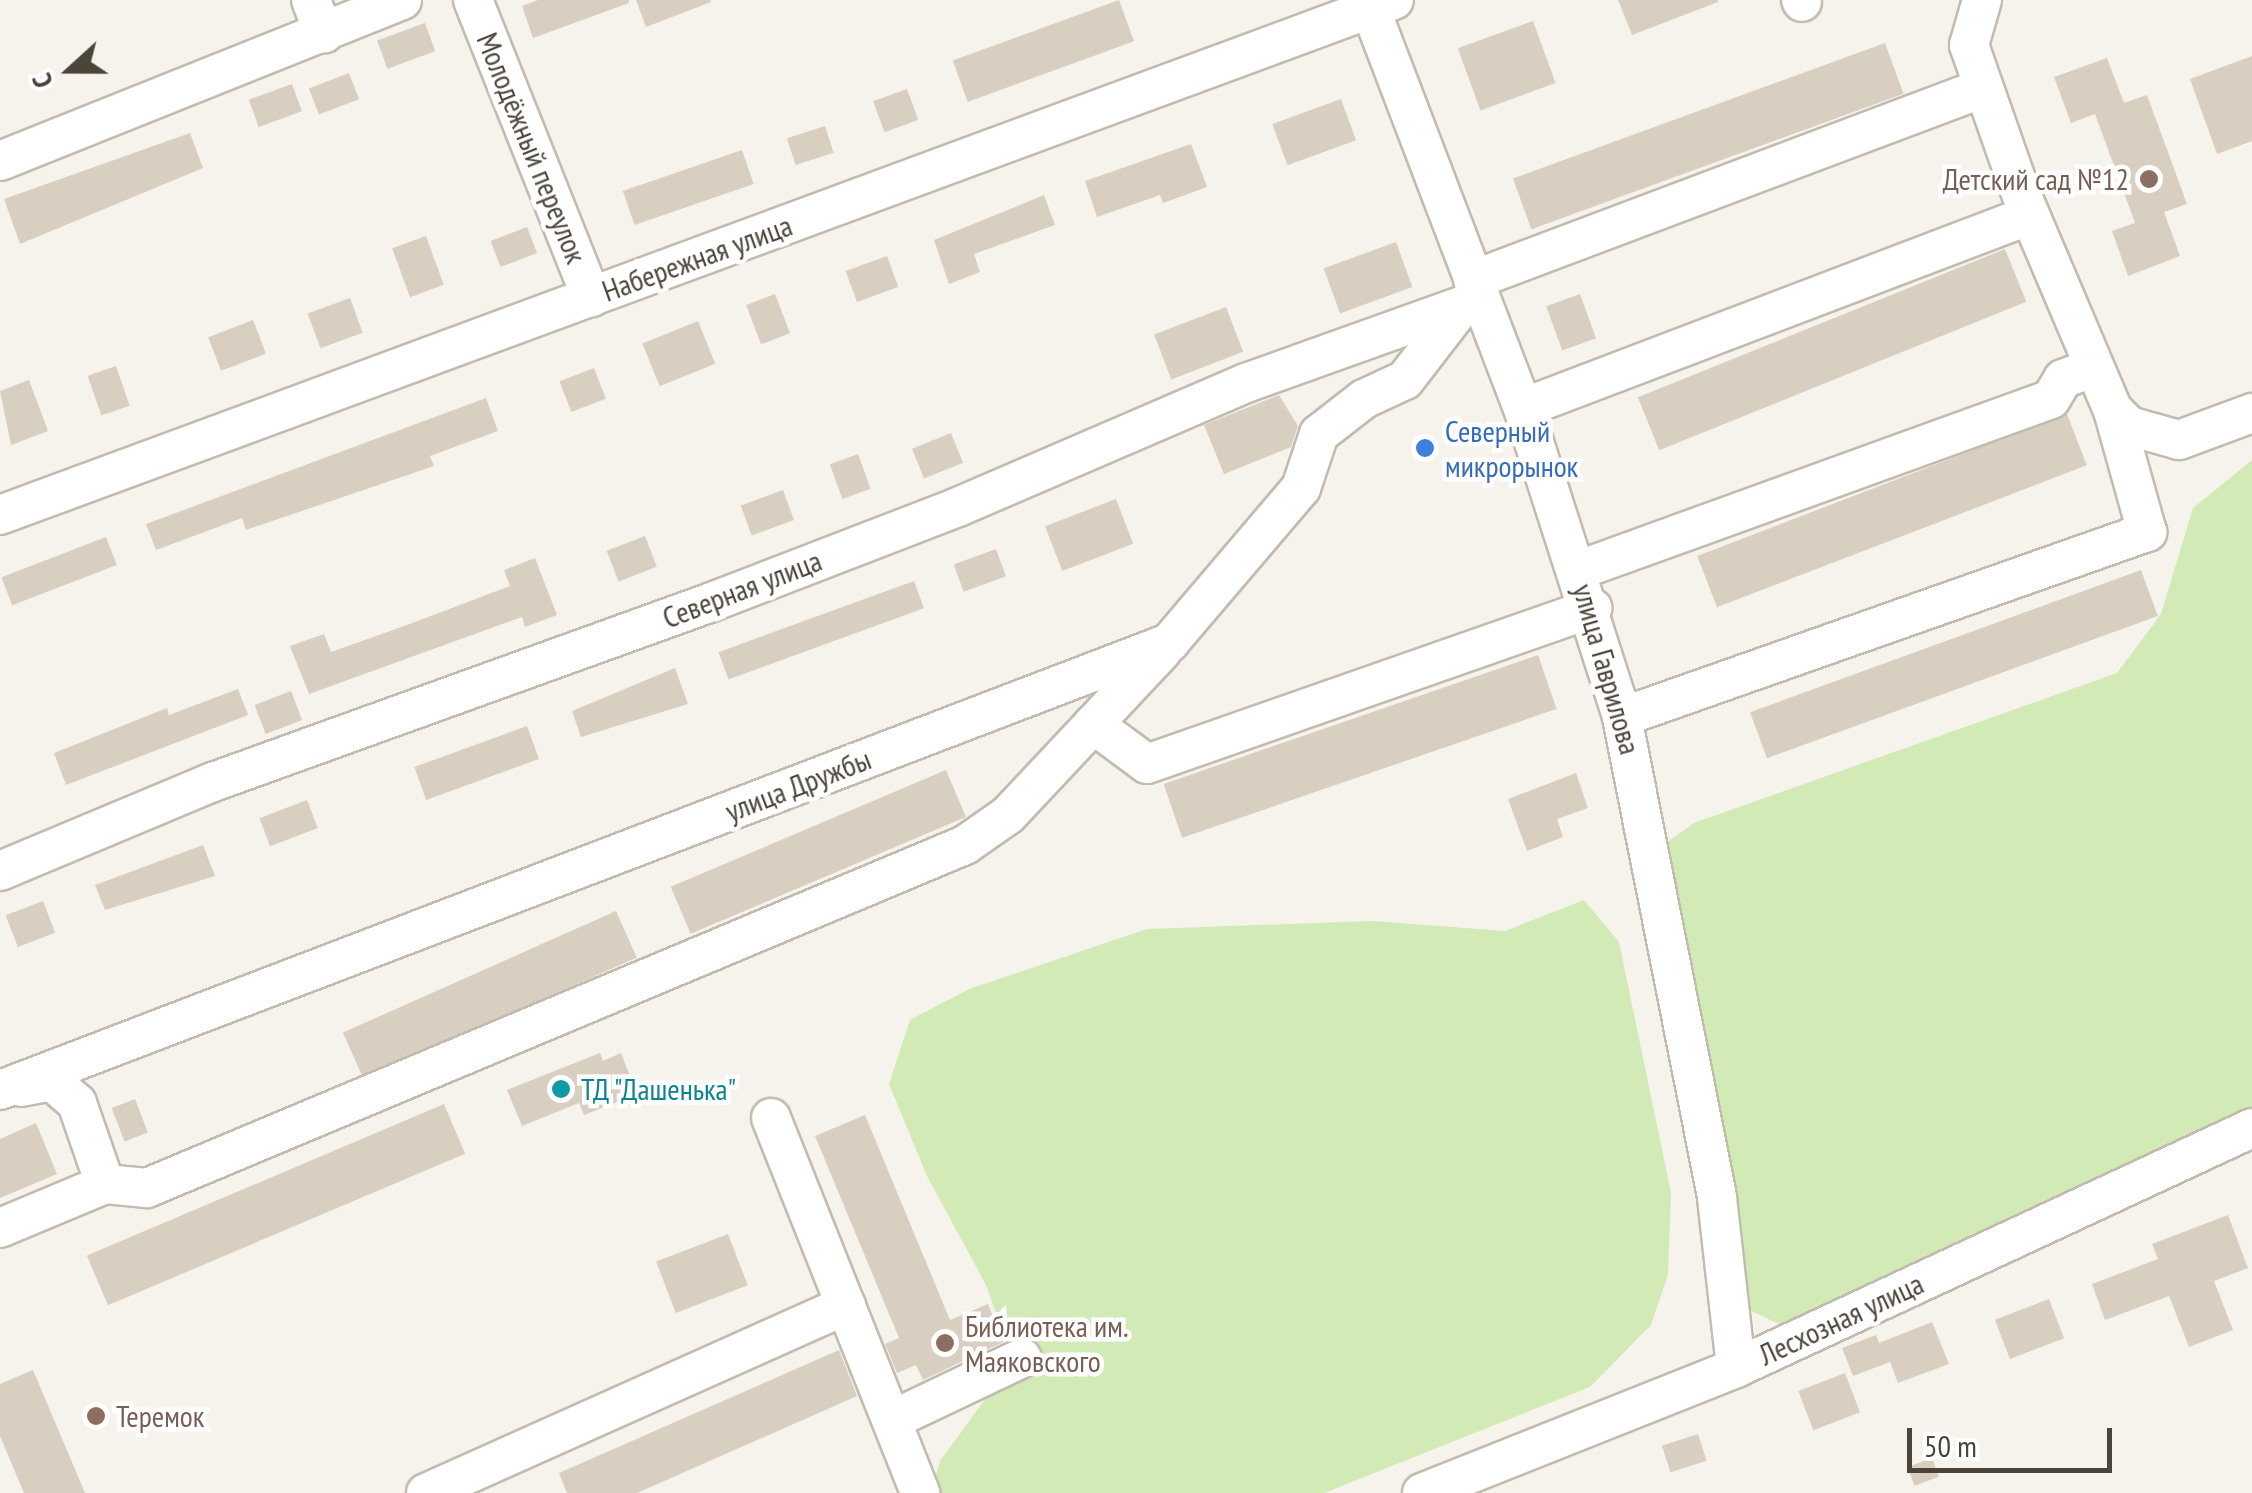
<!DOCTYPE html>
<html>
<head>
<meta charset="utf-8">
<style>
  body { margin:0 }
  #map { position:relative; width:2252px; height:1493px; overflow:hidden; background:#f6f3ec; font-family:"PT Sans Narrow",sans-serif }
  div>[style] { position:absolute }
  .green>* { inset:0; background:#d2eab5 }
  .building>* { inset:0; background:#d8cfc1; transform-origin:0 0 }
  .roads { filter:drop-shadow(2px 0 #c2bbae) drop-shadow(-2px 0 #c2bbae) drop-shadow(0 2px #c2bbae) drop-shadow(0 -2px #c2bbae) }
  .minor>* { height:38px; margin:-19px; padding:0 19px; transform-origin:19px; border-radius:19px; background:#fff }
  .dots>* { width:28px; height:28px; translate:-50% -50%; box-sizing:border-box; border:5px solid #fff; border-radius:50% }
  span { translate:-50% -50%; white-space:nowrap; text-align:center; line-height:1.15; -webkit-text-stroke:9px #fff; paint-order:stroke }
  .street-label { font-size:30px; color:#4b4439 }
  .education-label { font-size:30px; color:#785e54 }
  .right { translate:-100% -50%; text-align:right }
  .left { translate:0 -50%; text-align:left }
  .shop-label { font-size:30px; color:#366cbe }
  .culture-label { font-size:30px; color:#0d838f }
  .north { position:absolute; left:20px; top:20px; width:100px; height:100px; -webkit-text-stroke:8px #fff; paint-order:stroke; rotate:249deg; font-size:28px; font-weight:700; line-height:40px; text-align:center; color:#4b4439 }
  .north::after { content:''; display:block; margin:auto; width:35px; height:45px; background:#4b4439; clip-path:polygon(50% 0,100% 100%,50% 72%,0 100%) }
  .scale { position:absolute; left:1907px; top:1428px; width:205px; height:45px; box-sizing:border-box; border:5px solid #4b4439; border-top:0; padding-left:12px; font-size:30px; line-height:35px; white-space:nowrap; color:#4b4439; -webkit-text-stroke:8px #fff; paint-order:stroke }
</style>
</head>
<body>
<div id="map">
  <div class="green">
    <i style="clip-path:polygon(2252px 460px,2252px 1142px,1781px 1325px,1749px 1310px,1740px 1226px,1667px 842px,1694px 823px,2117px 673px,2161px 614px,2193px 508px)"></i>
    <i style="clip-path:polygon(1584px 900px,1619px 942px,1671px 1193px,1668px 1275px,1651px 1325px,1590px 1387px,1324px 1493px,931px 1493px,940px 1461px,1013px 1361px,986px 1285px,927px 1176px,889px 1084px,910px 1020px,969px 989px,1147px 929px,1373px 921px,1505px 931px)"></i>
  </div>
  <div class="building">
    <i style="clip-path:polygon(538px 0,629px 0,629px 3px,533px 38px,522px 6px)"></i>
    <i style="clip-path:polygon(636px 0,710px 0,711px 2px,646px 27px)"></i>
    <i style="left:1119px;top:0;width:44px;height:177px;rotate:70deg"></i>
    <i style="clip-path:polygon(1618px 0,1718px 0,1718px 2px,1632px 35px)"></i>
    <i style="left:1533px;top:21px;width:66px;height:80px;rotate:70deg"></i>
    <i style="left:425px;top:23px;width:30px;height:51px;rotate:70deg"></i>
    <i style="left:1885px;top:43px;width:54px;height:396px;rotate:70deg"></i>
    <i style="clip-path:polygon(2252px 56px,2252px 141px,2217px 154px,2190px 79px)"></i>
    <i style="clip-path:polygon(2107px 58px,2124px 103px,2147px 95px,2187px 204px,2164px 212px,2180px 256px,2128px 276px,2112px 231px,2135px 223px,2095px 114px,2071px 123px,2054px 77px)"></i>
    <i style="left:349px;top:73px;width:28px;height:43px;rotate:69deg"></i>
    <i style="left:292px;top:84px;width:29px;height:46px;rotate:70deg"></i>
    <i style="left:907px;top:89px;width:33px;height:36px;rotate:70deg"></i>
    <i style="left:1341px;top:99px;width:44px;height:73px;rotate:70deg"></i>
    <i style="left:825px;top:126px;width:28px;height:40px;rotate:72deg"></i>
    <i style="clip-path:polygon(190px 133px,203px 168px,20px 244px,4px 199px)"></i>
    <i style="clip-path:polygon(1191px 144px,1207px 187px,1163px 203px,1160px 195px,1097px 217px,1085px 181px)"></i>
    <i style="left:742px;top:150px;width:36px;height:126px;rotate:71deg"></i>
    <i style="clip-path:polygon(1044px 195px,1055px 225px,974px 254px,980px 272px,949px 284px,934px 240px)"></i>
    <i style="left:527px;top:227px;width:28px;height:39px;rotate:69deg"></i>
    <i style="left:426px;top:236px;width:52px;height:36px;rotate:70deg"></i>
    <i style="left:1396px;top:242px;width:48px;height:77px;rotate:70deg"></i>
    <i style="left:2005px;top:249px;width:57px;height:396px;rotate:68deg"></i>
    <i style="left:887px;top:256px;width:33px;height:44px;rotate:70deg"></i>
    <i style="left:775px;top:294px;width:42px;height:31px;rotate:69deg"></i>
    <i style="left:1580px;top:294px;width:47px;height:36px;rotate:70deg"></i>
    <i style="left:350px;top:298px;width:37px;height:45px;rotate:70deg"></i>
    <i style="left:1226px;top:307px;width:48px;height:77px;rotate:69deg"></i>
    <i style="left:253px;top:320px;width:36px;height:48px;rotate:69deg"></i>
    <i style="left:698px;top:321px;width:46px;height:60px;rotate:68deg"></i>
    <i style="left:116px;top:366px;width:42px;height:30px;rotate:71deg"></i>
    <i style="left:594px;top:368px;width:33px;height:37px;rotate:69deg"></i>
    <i style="clip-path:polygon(29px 380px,48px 431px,11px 445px,0 391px)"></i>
    <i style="clip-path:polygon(1279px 395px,1298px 426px,1291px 447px,1224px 474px,1204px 425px)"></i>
    <i style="clip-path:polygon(486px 398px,498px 431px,430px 456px,434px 466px,246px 530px,242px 518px,156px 550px,146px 524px)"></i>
    <i style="left:2067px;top:414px;width:55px;height:396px;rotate:69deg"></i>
    <i style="left:951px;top:433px;width:32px;height:42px;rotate:68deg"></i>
    <i style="left:858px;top:454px;width:37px;height:30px;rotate:70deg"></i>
    <i style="left:783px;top:490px;width:32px;height:45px;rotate:70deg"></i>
    <i style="left:1116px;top:499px;width:48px;height:76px;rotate:69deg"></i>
    <i style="left:645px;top:536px;width:33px;height:41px;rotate:69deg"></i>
    <i style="left:106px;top:537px;width:30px;height:112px;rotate:69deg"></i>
    <i style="left:996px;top:549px;width:29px;height:45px;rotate:70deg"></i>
    <i style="clip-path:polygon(535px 558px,557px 615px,525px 627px,522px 617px,309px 694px,290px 646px,324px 634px,331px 652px,407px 625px,510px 586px,504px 570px)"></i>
    <i style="left:2141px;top:570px;width:49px;height:416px;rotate:70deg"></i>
    <i style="left:914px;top:581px;width:29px;height:208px;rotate:70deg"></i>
    <i style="left:1538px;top:655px;width:57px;height:396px;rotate:71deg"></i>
    <i style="clip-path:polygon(675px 668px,688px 704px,581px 737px,572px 711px)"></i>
    <i style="clip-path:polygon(238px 689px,248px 715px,66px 785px,54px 753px,167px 708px,169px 715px)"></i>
    <i style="left:291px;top:691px;width:31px;height:39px;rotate:69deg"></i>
    <i style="left:527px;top:726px;width:35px;height:120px;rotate:70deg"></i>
    <i style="left:946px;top:770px;width:51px;height:299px;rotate:67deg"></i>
    <i style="clip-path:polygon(1576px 773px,1588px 808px,1557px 819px,1563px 837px,1527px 851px,1508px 799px)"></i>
    <i style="left:307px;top:800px;width:30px;height:51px;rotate:69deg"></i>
    <i style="clip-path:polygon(203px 845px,215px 876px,105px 910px,95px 885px)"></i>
    <i style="left:43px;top:901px;width:34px;height:40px;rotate:69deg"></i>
    <i style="left:616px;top:911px;width:51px;height:299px;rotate:66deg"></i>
    <i style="clip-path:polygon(600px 1053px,603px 1061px,621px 1053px,637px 1094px,584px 1115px,579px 1103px,522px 1126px,507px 1090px)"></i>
    <i style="left:135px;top:1099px;width:36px;height:25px;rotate:69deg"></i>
    <i style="left:444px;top:1104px;width:54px;height:388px;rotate:67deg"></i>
    <i style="clip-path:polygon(865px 1115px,950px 1320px,988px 1304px,1003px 1342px,923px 1380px,916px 1365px,897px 1373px,885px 1344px,899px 1338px,815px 1136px)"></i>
    <i style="clip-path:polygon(36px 1123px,57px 1174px,0 1198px,0 1139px)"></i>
    <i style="clip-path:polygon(2228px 1215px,2248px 1268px,2214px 1281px,2233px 1330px,2189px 1347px,2169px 1296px,2105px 1320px,2092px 1284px,2158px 1259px,2152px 1244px)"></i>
    <i style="left:728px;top:1234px;width:55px;height:77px;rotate:69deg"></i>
    <i style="left:2049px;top:1299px;width:42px;height:58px;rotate:69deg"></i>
    <i style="clip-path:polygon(1932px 1322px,1949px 1364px,1898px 1383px,1890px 1362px,1853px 1376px,1842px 1348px,1876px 1335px,1879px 1343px)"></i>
    <i style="clip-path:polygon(839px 1350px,857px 1396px,637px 1493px,567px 1493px,559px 1473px)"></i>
    <i style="clip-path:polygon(33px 1370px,85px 1493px,24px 1493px,0 1436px,0 1384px)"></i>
    <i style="left:1845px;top:1373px;width:42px;height:50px;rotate:69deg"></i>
    <i style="left:1698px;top:1434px;width:28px;height:38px;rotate:72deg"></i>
    <i style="left:1932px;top:1458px;width:20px;height:26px;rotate:70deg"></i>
  </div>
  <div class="roads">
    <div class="minor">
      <i style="left:311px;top:0;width:36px;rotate:69deg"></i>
      <i style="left:473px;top:0;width:320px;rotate:68.3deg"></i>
      <i style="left:1367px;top:0;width:437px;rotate:69.1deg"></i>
      <i style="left:1523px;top:408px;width:324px;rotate:72.2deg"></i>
      <i style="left:1622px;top:717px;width:490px;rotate:78.8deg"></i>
      <i style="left:1717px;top:1198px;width:171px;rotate:83.6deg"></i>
      <i style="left:1801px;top:0;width:2px;rotate:63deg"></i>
      <i style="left:1982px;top:0;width:47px;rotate:106.1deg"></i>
      <i style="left:1969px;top:45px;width:160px;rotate:70.7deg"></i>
      <i style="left:2022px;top:196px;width:233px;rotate:67deg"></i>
      <i style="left:2113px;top:410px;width:23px;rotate:45deg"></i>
      <i style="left:2129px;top:426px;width:52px;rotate:15.6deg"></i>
      <i style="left:2179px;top:440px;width:78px;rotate:-20.3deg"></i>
      <i style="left:0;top:161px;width:433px;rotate:-21.8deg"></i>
      <i style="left:1473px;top:280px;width:545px;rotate:-20.63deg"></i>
      <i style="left:1523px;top:408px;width:542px;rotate:-20.84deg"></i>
      <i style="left:0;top:515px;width:1486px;rotate:-20.28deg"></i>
      <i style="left:1579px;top:570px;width:502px;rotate:-19.91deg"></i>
      <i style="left:2051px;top:399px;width:23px;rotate:-59deg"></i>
      <i style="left:2063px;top:379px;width:33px;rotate:-21deg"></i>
      <i style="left:1622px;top:717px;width:557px;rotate:-19.41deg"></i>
      <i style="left:2147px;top:532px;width:127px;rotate:-105.6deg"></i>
      <i style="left:1093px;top:724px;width:67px;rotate:36.5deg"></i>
      <i style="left:1147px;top:764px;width:472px;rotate:-19.3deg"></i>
      <i style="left:0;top:871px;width:231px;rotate:-22.7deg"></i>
      <i style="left:213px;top:782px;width:530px;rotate:-19.84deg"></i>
      <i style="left:712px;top:602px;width:264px;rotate:-21.1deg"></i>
      <i style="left:958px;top:507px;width:314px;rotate:-23.3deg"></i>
      <i style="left:1246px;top:383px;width:232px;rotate:-19.7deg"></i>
      <i style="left:0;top:1090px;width:1252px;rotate:-20.93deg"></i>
      <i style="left:1169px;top:643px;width:204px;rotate:-49.6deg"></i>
      <i style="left:1301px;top:488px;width:57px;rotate:-71.6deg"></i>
      <i style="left:1319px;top:434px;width:57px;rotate:-37.9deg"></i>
      <i style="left:1364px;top:399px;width:45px;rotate:-24.9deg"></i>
      <i style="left:1405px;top:380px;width:93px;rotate:-52.4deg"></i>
      <i style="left:771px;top:1118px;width:404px;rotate:68.3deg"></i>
      <i style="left:105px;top:1184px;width:42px;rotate:5.4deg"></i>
      <i style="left:147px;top:1188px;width:887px;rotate:-22.75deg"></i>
      <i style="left:965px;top:845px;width:52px;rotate:-34.9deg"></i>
      <i style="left:1008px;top:815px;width:225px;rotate:-46.8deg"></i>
      <i style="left:0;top:1228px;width:114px;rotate:-22.7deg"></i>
      <i style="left:105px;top:1184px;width:86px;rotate:-109.1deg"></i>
      <i style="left:77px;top:1103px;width:33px;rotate:-139deg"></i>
      <i style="left:52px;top:1081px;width:31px;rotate:169deg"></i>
      <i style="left:892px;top:1420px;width:144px;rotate:-25.5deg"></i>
      <i style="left:426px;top:1493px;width:460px;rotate:-24.1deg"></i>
      <i style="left:1422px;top:1493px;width:338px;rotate:-21.7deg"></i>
      <i style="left:1736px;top:1368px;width:569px;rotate:-24.94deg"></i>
    </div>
  </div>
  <div class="dots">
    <i style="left:2149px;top:179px;background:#8d6e63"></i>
    <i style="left:1425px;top:448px;background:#3f7fe0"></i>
    <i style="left:561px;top:1089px;background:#0f9aa8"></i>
    <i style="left:945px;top:1343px;background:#8d6e63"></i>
    <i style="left:96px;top:1416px;background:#8d6e63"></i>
  </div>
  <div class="street-label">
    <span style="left:532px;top:148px;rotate:68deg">Молодёжный переулок</span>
    <span style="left:697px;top:258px;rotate:-20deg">Набережная улица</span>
    <span style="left:742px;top:589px;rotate:-21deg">Северная улица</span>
    <span style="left:1607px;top:669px;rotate:74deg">улица Гаврилова</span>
    <span style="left:798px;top:785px;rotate:-21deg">улица Дружбы</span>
    <span style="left:1841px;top:1319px;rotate:-25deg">Лесхозная улица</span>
  </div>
  <div class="education-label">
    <span class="right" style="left:2129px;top:179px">Детский сад №12</span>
    <span class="left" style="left:965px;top:1343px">Библиотека им.<br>Маяковского</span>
    <span class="left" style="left:116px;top:1416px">Теремок</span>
  </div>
  <div class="shop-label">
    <span class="left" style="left:1445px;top:448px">Северный<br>микрорынок</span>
  </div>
  <div class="culture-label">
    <span class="left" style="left:581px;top:1089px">ТД "Дашенька"</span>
  </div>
  <div class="north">С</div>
  <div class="scale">50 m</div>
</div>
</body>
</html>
